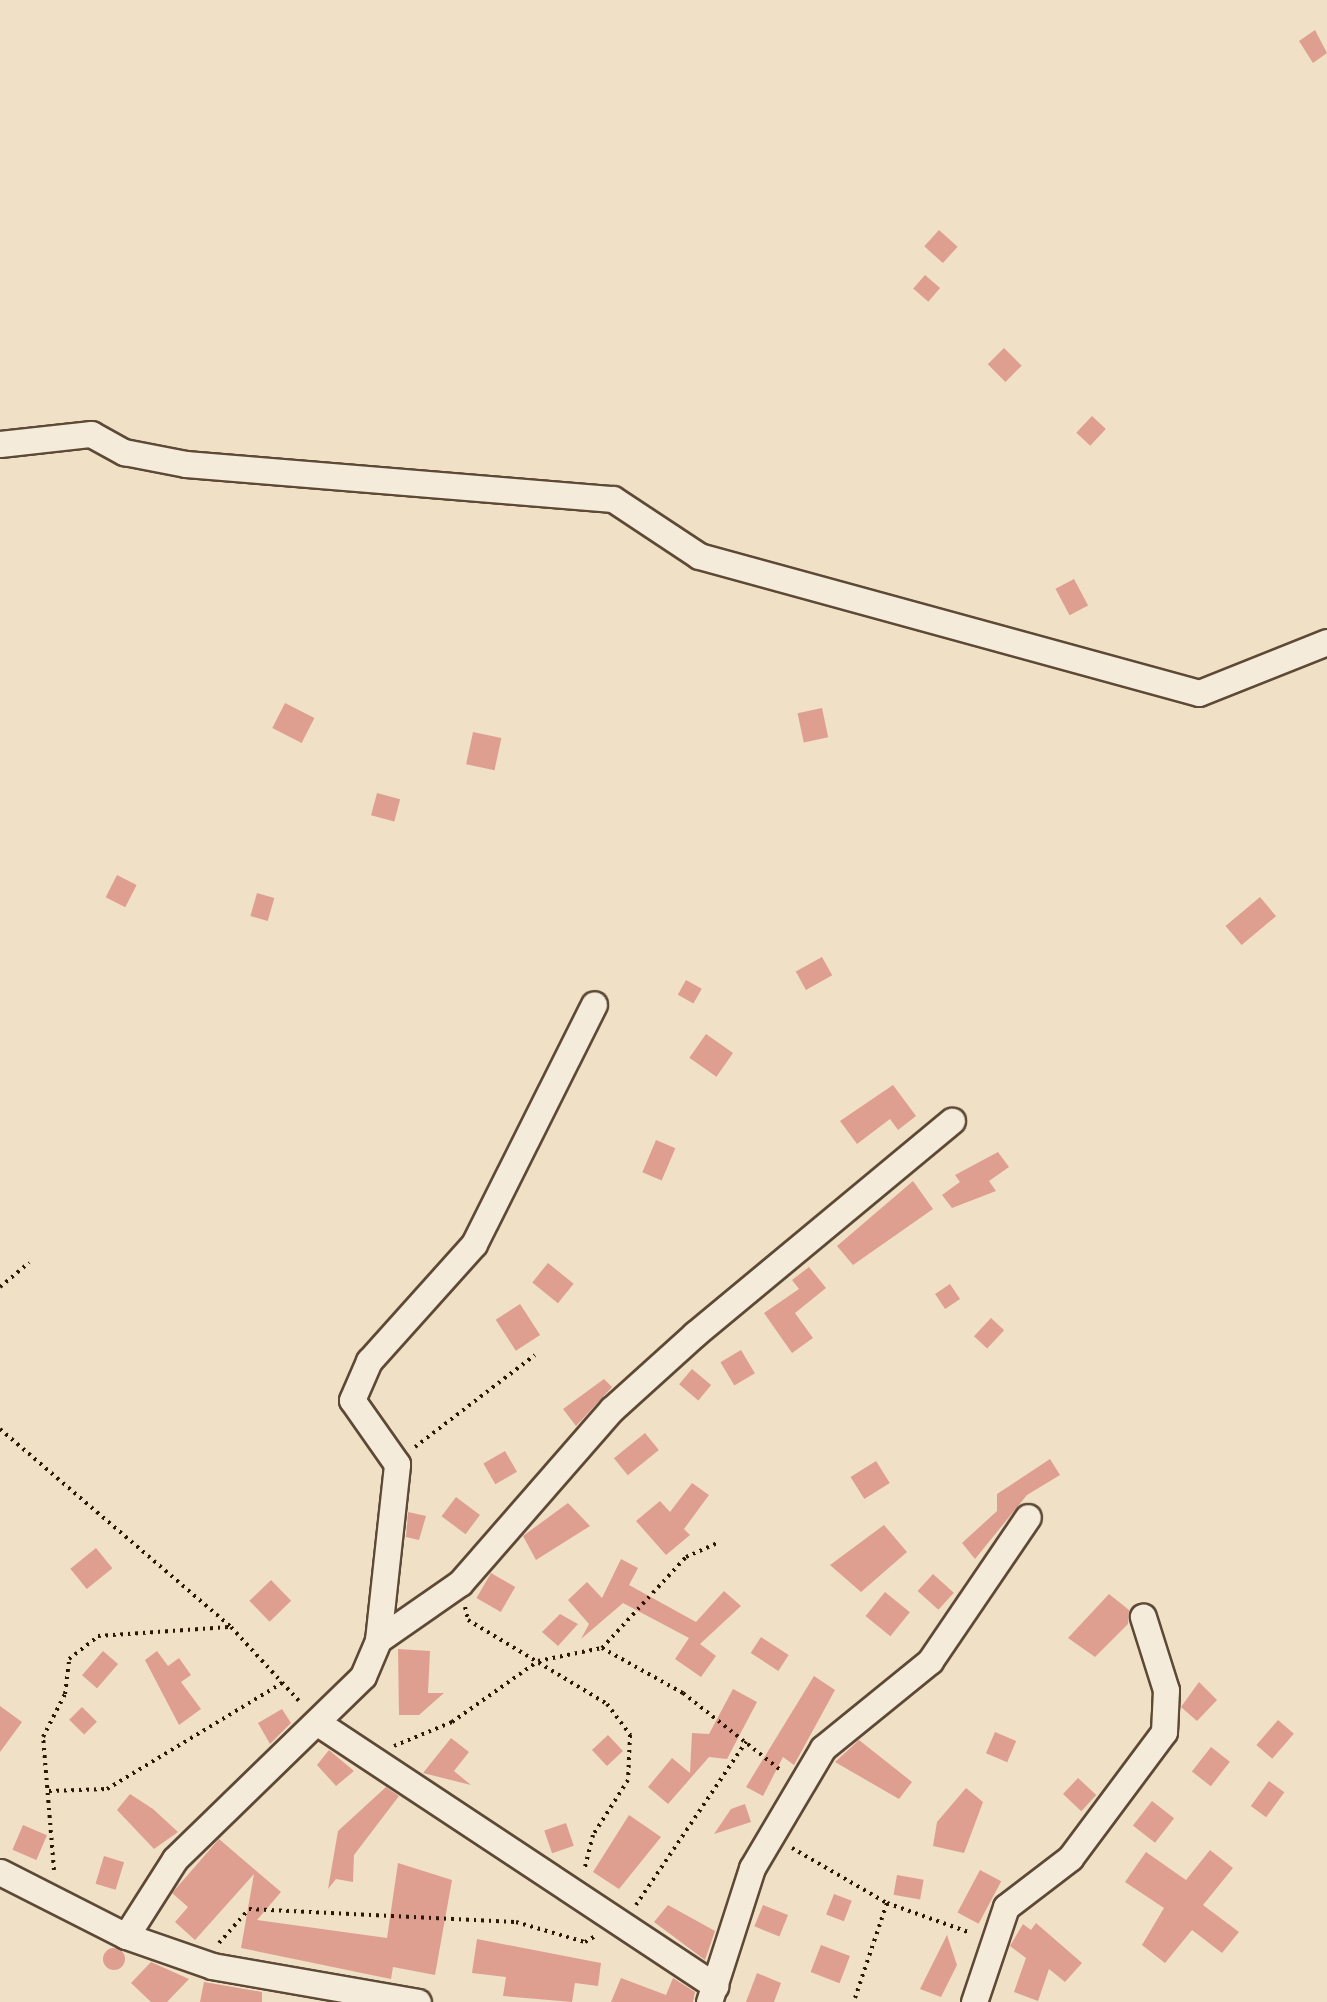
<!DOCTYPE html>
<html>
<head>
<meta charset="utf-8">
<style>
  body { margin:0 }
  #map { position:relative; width:1327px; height:2002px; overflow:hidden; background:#efe0c6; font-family:"Libre Bodoni",serif }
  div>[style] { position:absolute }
  .building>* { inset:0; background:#df9f90; transform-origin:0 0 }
  .round { border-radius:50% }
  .path>* { height:4px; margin-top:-2px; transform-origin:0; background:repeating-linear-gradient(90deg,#2c1705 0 2.5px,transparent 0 7.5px) }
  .roads { filter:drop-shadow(2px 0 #5d4935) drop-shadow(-2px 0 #5d4935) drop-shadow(0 2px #5d4935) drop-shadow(0 -2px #5d4935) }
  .minor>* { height:25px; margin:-12.5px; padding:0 12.5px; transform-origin:12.5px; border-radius:12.5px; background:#f5ebda }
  span { translate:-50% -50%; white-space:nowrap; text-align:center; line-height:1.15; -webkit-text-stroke:8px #f5ebda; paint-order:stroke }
</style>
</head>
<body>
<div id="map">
  <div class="building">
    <i style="clip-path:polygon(1315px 30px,1327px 53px,1313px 63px,1299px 41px)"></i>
    <i style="left:939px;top:230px;width:25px;height:22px;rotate:42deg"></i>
    <i style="left:925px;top:275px;width:20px;height:18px;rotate:41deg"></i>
    <i style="left:1004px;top:348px;width:25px;height:23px;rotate:45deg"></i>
    <i style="left:1092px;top:416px;width:19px;height:23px;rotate:43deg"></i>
    <i style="left:1074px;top:579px;width:30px;height:21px;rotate:62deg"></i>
    <i style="left:285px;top:703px;width:33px;height:28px;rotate:27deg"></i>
    <i style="left:822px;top:708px;width:30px;height:25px;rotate:78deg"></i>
    <i style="left:473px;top:732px;width:29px;height:33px;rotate:12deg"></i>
    <i style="left:377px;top:793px;width:24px;height:23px;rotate:15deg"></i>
    <i style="left:117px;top:875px;width:22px;height:25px;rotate:27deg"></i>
    <i style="left:257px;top:893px;width:18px;height:24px;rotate:16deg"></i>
    <i style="left:1260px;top:897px;width:25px;height:45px;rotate:50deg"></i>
    <i style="left:822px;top:957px;width:21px;height:30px;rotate:61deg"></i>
    <i style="left:686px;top:980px;width:18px;height:17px;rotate:29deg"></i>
    <i style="left:706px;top:1034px;width:33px;height:29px;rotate:35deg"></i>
    <i style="clip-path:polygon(893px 1085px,916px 1116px,898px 1130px,890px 1119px,857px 1144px,840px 1121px)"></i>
    <i style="left:656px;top:1140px;width:21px;height:35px;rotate:23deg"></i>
    <i style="clip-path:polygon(998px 1152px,1009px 1167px,989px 1181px,996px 1191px,952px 1208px,942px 1195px,960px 1182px,955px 1175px)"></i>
    <i style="clip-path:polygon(913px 1181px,933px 1209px,853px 1265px,837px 1246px)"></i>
    <i style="left:548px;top:1263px;width:33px;height:25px;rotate:39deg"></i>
    <i style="clip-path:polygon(809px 1267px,826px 1288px,795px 1313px,813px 1338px,792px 1353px,764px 1313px,799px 1289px,792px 1280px)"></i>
    <i style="left:950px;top:1284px;width:18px;height:18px;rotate:56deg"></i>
    <i style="left:520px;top:1304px;width:37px;height:29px;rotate:57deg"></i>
    <i style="left:991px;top:1318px;width:18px;height:25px;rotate:43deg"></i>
    <i style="left:741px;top:1350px;width:27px;height:24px;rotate:59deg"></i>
    <i style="left:692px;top:1369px;width:25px;height:20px;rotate:40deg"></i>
    <i style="clip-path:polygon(604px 1379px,612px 1387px,576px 1426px,563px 1409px)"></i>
    <i style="left:645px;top:1433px;width:22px;height:40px;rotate:51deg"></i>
    <i style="left:505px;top:1451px;width:24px;height:25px;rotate:60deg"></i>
    <i style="clip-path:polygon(1050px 1459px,1060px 1475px,1027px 1495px,975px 1559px,962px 1543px,997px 1511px,997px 1494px)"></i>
    <i style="left:876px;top:1461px;width:26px;height:30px;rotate:58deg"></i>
    <i style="clip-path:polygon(692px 1483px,709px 1495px,684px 1529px,690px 1535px,666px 1555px,636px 1521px,660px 1501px,670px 1512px)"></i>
    <i style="left:456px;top:1497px;width:30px;height:24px;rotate:37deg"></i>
    <i style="clip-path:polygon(568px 1503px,590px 1526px,536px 1560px,523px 1536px)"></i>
    <i style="clip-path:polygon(408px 1512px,426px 1516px,419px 1540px,406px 1537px)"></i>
    <i style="clip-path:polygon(884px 1525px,907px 1552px,861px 1592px,830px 1565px)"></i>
    <i style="left:96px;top:1548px;width:26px;height:33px;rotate:51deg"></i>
    <i style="clip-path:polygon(621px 1559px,638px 1568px,629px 1585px,696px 1622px,724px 1591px,741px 1606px,700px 1644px,716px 1656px,701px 1677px,675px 1659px,689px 1638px,623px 1603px,581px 1639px,589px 1624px,568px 1600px,587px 1582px,602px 1598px)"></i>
    <i style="left:491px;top:1573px;width:28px;height:29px;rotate:30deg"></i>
    <i style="left:933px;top:1574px;width:28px;height:23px;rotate:42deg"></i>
    <i style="left:271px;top:1580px;width:29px;height:30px;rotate:46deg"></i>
    <i style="left:885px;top:1592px;width:32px;height:31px;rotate:39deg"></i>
    <i style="clip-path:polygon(1109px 1594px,1129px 1610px,1128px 1624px,1095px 1657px,1068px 1638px)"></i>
    <i style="clip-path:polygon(560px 1614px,578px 1624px,558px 1646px,542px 1632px)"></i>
    <i style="left:761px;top:1637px;width:33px;height:19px;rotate:33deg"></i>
    <i style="clip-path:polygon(398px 1649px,430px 1651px,428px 1693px,444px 1693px,419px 1715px,399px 1715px)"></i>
    <i style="left:103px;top:1651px;width:20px;height:32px;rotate:41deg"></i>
    <i style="clip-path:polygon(157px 1651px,168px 1666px,179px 1658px,191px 1675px,181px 1682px,201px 1709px,179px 1725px,145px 1660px)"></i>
    <i style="clip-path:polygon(814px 1676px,835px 1690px,794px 1765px,783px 1757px,763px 1796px,746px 1787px)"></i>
    <i style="clip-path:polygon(1199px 1682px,1217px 1700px,1197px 1721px,1181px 1707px)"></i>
    <i style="clip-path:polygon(733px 1689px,757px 1702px,727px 1759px,709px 1757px,668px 1804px,648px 1787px,672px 1758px,690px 1773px,692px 1733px,709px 1734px)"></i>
    <i style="clip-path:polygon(0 1706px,22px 1722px,0 1752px)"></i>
    <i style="left:82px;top:1707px;width:21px;height:18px;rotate:45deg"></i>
    <i style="clip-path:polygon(282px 1709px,291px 1723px,270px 1744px,258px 1723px)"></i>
    <i style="left:1278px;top:1720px;width:21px;height:33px;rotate:41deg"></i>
    <i style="left:995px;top:1732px;width:23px;height:23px;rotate:23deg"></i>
    <i style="left:608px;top:1735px;width:22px;height:22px;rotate:47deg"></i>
    <i style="clip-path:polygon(451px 1738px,469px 1752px,454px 1771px,471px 1785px,423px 1773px)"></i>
    <i style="clip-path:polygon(859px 1740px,912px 1782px,899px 1799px,835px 1762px)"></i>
    <i style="left:1211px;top:1747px;width:24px;height:31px;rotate:38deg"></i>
    <i style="clip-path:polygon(329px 1750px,354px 1771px,336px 1786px,317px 1765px)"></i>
    <i style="left:1078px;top:1778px;width:25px;height:22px;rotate:43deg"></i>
    <i style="left:1269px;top:1781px;width:19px;height:31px;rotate:36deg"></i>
    <i style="clip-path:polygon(386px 1787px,399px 1796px,354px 1855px,353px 1882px,336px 1879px,328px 1889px,338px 1831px)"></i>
    <i style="clip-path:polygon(966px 1788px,983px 1802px,964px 1853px,933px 1846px,937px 1822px)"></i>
    <i style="clip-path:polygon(130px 1794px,153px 1809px,178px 1832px,154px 1849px,117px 1810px)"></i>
    <i style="left:1152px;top:1801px;width:28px;height:31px;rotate:38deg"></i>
    <i style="clip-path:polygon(745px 1804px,751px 1822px,714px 1834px,731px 1809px)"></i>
    <i style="clip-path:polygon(629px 1815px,661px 1837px,619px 1889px,593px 1872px)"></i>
    <i style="left:566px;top:1823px;width:24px;height:23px;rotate:71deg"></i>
    <i style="left:23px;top:1825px;width:26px;height:27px;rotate:23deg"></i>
    <i style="clip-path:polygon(219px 1839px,281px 1892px,257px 1920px,387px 1938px,398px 1863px,452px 1880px,435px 1975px,393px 1967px,391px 1979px,241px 1948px,254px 1874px,195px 1940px,175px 1922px,188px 1907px,172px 1893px)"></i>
    <i style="clip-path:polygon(1210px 1850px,1233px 1868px,1203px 1905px,1239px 1932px,1222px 1953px,1192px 1930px,1165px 1963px,1142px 1945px,1164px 1908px,1125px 1882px,1146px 1852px,1186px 1880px)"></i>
    <i style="left:104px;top:1856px;width:21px;height:29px;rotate:17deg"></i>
    <i style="left:980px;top:1870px;width:24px;height:48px;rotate:28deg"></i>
    <i style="left:897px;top:1875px;width:27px;height:20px;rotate:10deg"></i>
    <i style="left:834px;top:1894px;width:19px;height:22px;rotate:21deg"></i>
    <i style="clip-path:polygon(668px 1905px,715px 1931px,705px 1960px,654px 1922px)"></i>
    <i style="left:763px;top:1905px;width:27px;height:23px;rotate:22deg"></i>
    <i style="clip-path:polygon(1036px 1923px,1082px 1963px,1065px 1982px,1049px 1969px,1038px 2001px,1014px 1992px,1026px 1958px,1010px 1946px,1023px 1924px,1031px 1930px)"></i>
    <i style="clip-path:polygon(947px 1935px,957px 1965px,941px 1997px,920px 1989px)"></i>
    <i style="clip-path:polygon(477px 1939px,601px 1963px,598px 1986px,575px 1983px,572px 2002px,503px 1996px,506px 1977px,472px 1973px)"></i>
    <i style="left:821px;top:1945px;width:31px;height:29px;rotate:21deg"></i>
    <i class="round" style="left:103px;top:1948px;width:22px;height:22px"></i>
    <i style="clip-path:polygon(151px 1962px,189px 1979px,167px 2002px,151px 2002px,131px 1983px)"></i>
    <i style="clip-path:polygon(757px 1973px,781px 1983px,774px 2002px,746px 2002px)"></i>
    <i style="clip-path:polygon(621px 1978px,666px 1995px,673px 1978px,695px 1992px,693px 2002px,611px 2002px)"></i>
    <i style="clip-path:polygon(204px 1982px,262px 1992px,262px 2002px,200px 2002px)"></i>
  </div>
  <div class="path">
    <i style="left:0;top:1287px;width:38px;rotate:-40deg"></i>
    <i style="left:0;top:1429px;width:304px;rotate:40.6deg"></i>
    <i style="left:231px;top:1627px;width:100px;rotate:47.4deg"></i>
    <i style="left:415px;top:1447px;width:151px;rotate:-37.5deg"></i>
    <i style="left:465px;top:1607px;width:13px;rotate:77deg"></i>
    <i style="left:468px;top:1620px;width:162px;rotate:31.1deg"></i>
    <i style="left:607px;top:1704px;width:39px;rotate:53deg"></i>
    <i style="left:630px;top:1735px;width:45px;rotate:92.5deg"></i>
    <i style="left:628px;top:1780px;width:65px;rotate:122.5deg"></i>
    <i style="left:593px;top:1835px;width:36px;rotate:104deg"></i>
    <i style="left:602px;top:1648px;width:93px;rotate:29.1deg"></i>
    <i style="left:683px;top:1693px;width:127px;rotate:38.3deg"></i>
    <i style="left:394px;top:1746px;width:63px;rotate:-22.5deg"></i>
    <i style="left:452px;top:1722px;width:105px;rotate:-35.3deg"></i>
    <i style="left:538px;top:1661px;width:65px;rotate:-11.5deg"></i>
    <i style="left:602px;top:1648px;width:124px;rotate:-47.3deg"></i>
    <i style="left:686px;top:1557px;width:37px;rotate:-24deg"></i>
    <i style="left:49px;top:1791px;width:58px;rotate:-2deg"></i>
    <i style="left:107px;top:1789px;width:205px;rotate:-31.2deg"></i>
    <i style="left:792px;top:1848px;width:110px;rotate:30.1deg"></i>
    <i style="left:887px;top:1903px;width:89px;rotate:19.7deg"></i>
    <i style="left:54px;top:1870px;width:133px;rotate:-94.7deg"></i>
    <i style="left:43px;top:1737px;width:48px;rotate:-62.9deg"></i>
    <i style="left:65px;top:1694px;width:35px;rotate:-83deg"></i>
    <i style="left:69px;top:1659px;width:37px;rotate:-38deg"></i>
    <i style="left:98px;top:1636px;width:131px;rotate:-3.9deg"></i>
    <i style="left:636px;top:1905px;width:197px;rotate:-56deg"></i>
    <i style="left:219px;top:1943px;width:45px;rotate:-48.6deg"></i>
    <i style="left:249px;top:1909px;width:267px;rotate:2.8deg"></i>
    <i style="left:516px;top:1922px;width:72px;rotate:16.2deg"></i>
    <i style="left:585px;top:1942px;width:14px;rotate:-30deg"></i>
    <i style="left:855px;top:1998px;width:100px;rotate:-71.4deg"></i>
  </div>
  <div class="roads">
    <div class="minor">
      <i style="left:0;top:444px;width:92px;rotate:-6.3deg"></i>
      <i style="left:91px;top:434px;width:38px;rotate:29deg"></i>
      <i style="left:124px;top:452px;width:63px;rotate:11deg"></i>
      <i style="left:186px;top:464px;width:428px;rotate:4.7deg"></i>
      <i style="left:613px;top:499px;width:103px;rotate:33.5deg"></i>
      <i style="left:699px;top:556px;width:518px;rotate:15.32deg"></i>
      <i style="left:1199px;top:693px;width:138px;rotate:-21.7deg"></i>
      <i style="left:378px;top:1640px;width:100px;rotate:-34.8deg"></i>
      <i style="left:460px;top:1583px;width:231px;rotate:-48.9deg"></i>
      <i style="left:612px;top:1409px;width:112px;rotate:-42.1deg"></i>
      <i style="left:695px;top:1334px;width:334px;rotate:-39.7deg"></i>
      <i style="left:321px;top:1725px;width:473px;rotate:33.5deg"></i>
      <i style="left:0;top:1872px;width:141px;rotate:26.9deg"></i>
      <i style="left:126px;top:1936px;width:91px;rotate:19.2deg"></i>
      <i style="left:212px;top:1966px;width:209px;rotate:9.9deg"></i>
      <i style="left:126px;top:1936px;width:91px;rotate:-57.5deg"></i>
      <i style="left:175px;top:1859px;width:262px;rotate:-44.2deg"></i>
      <i style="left:363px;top:1676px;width:39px;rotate:-67deg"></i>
      <i style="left:378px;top:1640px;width:177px;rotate:-83.8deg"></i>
      <i style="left:397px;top:1464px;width:78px;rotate:-125.1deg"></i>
      <i style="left:352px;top:1400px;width:43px;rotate:-66.4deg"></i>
      <i style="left:369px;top:1361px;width:157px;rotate:-48.1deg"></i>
      <i style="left:474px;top:1244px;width:268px;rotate:-63.4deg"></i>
      <i style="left:709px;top:2002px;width:141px;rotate:-72.2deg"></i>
      <i style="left:752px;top:1868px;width:139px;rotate:-59.4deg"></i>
      <i style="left:823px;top:1748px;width:138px;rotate:-39.1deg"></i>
      <i style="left:930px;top:1661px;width:174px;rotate:-55.8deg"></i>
      <i style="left:974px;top:2002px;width:100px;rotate:-71.4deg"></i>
      <i style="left:1006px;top:1907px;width:81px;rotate:-37.4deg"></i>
      <i style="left:1070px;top:1858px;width:157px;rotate:-53.3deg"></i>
      <i style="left:1164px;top:1732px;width:42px;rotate:-87.3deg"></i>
      <i style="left:1166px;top:1690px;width:77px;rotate:-107.5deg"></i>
    </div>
  </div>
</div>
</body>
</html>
